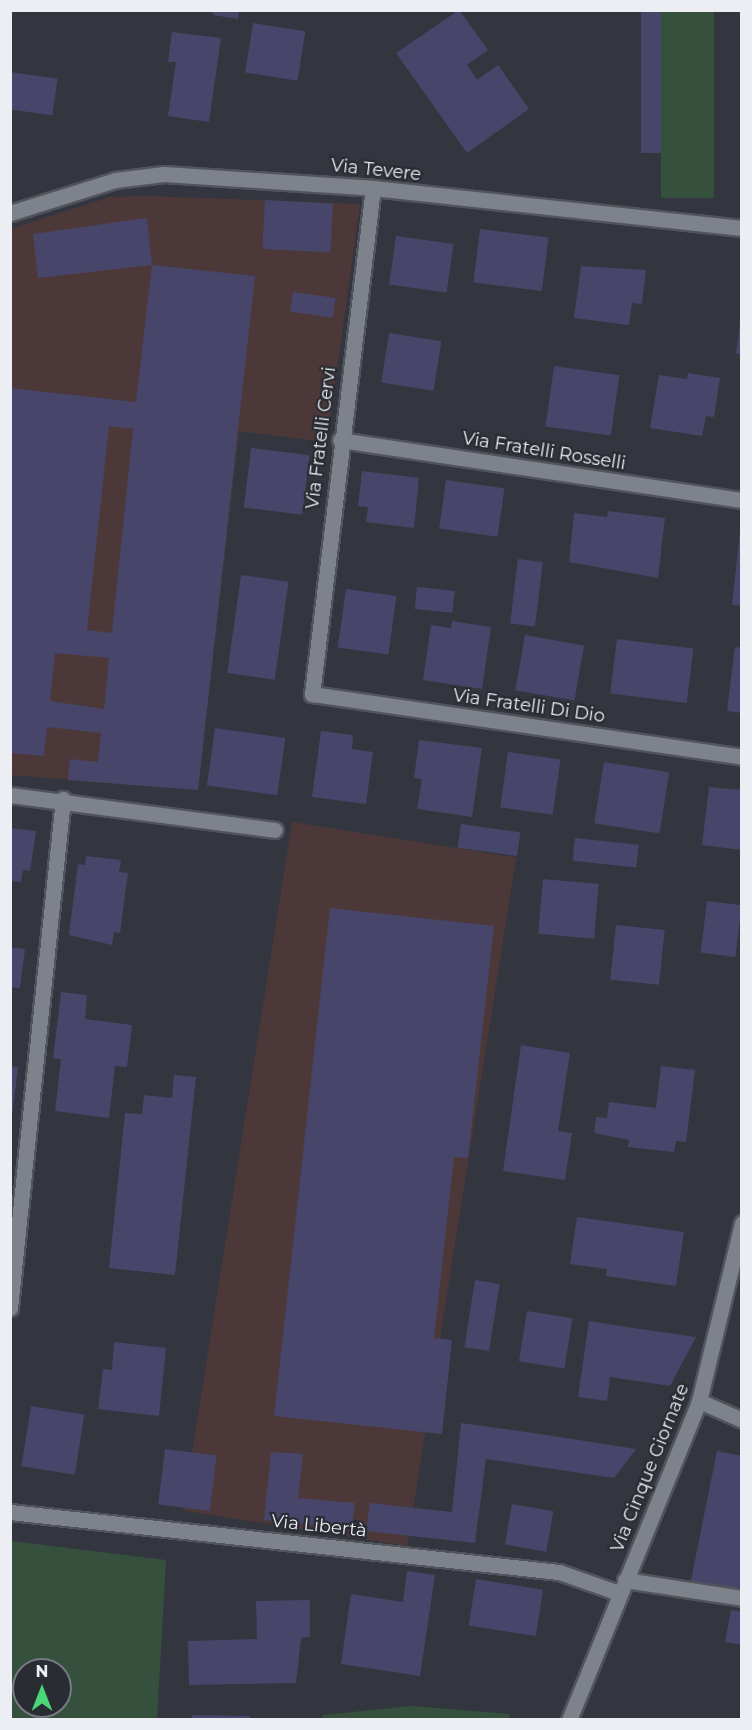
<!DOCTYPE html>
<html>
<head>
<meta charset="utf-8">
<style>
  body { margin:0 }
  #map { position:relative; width:752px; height:1730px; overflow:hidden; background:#33363e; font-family:Montserrat,sans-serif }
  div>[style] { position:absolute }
  .industrial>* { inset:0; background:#4d3839; transform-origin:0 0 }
  .green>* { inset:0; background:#36503e; transform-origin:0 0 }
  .building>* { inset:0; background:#47466a; transform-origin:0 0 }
  .roads { filter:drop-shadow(2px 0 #51545b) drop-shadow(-2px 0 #51545b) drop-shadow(0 2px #51545b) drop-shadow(0 -2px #51545b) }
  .minor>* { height:15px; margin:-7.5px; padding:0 7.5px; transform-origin:7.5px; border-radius:7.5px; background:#7e828b }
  span { translate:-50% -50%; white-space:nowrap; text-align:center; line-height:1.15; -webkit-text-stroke:4.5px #292c33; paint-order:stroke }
  .street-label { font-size:18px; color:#eceef3 }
  .frame { position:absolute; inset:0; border:12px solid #eceef3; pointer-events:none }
  .north { position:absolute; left:12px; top:1658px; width:60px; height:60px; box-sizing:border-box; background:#292c33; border:2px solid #777a80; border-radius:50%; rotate:0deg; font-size:16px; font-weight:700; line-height:24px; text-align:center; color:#eceef3 }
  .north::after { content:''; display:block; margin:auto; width:21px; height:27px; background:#4bd677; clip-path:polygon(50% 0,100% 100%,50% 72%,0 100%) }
</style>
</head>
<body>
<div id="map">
  <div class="industrial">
    <i style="clip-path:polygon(148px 196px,360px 204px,327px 442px,239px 431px,198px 790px,11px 775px,10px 229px,110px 197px)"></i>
    <i style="left:292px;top:822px;width:227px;height:697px;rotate:9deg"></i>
  </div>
  <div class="green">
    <i style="left:661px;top:11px;width:53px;height:187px"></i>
    <i style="clip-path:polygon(evenodd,11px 1541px,166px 1560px,157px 1719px,11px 1719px,11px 1541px,24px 1670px,60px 1670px,60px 1706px,24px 1706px,24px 1670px)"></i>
    <i style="clip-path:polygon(412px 1706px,510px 1714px,508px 1720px,323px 1719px,323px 1715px)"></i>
  </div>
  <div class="building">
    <i style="clip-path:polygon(213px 10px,239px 10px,238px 19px,213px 15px)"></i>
    <i style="clip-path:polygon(459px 10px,488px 50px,467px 65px,477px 80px,498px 65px,529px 109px,467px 153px,396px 53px)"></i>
    <i style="left:641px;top:10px;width:20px;height:143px"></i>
    <i style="left:253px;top:23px;width:53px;height:50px;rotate:9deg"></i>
    <i style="clip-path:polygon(172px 32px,221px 38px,209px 122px,168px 116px,176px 62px,168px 62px)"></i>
    <i style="left:10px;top:72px;width:48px;height:37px;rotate:8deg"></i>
    <i style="left:265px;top:200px;width:68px;height:49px;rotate:3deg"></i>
    <i style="clip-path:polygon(evenodd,147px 218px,152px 265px,255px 276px,198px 790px,68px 780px,70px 759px,98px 762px,101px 733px,47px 727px,44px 756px,10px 753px,10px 388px,136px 402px,152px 265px,38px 278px,33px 234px,147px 218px,109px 426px,133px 429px,112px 633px,87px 630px,109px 426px,147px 218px,55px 653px,109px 658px,104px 709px,50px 701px,55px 653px)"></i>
    <i style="left:480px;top:229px;width:69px;height:54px;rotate:7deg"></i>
    <i style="left:396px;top:236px;width:58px;height:49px;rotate:8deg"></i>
    <i style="clip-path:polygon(581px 266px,646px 270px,642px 304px,632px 303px,629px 325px,574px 318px)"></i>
    <i style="left:293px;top:292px;width:43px;height:20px;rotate:8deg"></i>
    <i style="clip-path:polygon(740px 323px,742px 323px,742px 354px,736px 354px)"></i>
    <i style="left:389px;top:333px;width:53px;height:50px;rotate:9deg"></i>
    <i style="left:554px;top:366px;width:66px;height:61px;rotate:8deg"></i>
    <i style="clip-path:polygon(688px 373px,720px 378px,714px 417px,706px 416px,702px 436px,650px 428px,659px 375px,687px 379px)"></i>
    <i style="left:251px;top:448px;width:59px;height:60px;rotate:7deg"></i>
    <i style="clip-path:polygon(362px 471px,419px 478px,414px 528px,366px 522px,368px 507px,358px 506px)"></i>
    <i style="left:446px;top:480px;width:59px;height:49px;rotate:8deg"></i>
    <i style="clip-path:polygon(608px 511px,665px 518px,658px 578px,569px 562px,574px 513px,607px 517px)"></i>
    <i style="clip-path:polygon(740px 531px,742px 531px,742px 606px,732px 605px)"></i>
    <i style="left:518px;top:559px;width:25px;height:65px;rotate:7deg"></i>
    <i style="left:241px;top:575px;width:48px;height:99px;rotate:8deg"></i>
    <i style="left:417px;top:587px;width:38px;height:22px;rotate:6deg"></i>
    <i style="left:346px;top:589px;width:51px;height:59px;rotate:8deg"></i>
    <i style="clip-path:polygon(452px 621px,491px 627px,482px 689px,423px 680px,431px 625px,451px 628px)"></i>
    <i style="left:525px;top:635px;width:60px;height:56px;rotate:10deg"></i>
    <i style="left:617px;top:639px;width:77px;height:55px;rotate:7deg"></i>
    <i style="clip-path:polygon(735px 647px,742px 648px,742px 713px,727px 711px)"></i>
    <i style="left:215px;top:728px;width:71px;height:58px;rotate:8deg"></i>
    <i style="clip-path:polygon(321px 731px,353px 735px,352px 749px,373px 752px,366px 804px,312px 797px)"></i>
    <i style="clip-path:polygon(419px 740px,482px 748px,472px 817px,417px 809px,422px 779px,414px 778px)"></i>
    <i style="left:508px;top:752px;width:53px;height:56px;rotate:8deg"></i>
    <i style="left:604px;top:762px;width:66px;height:62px;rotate:9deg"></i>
    <i style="clip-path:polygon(709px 787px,742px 790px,742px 850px,702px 845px)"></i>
    <i style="left:461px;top:824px;width:60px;height:24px;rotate:8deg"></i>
    <i style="clip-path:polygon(10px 828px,36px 831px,30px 871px,23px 870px,21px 882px,10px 881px)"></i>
    <i style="left:575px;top:838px;width:64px;height:23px;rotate:6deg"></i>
    <i style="clip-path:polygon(86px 856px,121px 860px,119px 872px,128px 873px,120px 933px,114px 932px,112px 945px,69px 935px,78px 864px,85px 865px)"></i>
    <i style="left:543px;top:879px;width:56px;height:55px;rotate:5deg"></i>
    <i style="left:707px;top:901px;width:35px;height:52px;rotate:7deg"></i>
    <i style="clip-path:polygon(330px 908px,494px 926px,468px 1158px,454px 1157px,434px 1338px,452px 1340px,442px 1434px,274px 1416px)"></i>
    <i style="left:616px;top:925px;width:49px;height:55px;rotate:6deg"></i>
    <i style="clip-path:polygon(10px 947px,25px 949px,20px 988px,10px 987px)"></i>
    <i style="clip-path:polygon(61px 992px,87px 995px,85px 1019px,132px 1025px,127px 1067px,115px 1066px,109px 1118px,55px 1111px,61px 1059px,53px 1058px)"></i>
    <i style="clip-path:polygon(521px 1045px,570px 1053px,558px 1131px,572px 1133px,565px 1180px,503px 1171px)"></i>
    <i style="clip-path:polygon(10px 1066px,18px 1067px,12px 1116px,10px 1116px)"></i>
    <i style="clip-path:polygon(661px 1066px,695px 1070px,686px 1142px,676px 1141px,674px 1152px,628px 1147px,629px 1140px,594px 1133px,596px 1117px,607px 1118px,609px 1102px,656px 1108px)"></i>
    <i style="clip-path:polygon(174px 1075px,196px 1077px,175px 1275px,109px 1268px,125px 1113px,142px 1114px,144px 1095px,172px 1098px)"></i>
    <i style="clip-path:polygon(577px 1217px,684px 1232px,676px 1286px,606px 1276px,607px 1269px,570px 1264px)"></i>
    <i style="left:475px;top:1280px;width:25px;height:68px;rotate:9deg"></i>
    <i style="left:527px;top:1311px;width:46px;height:51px;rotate:9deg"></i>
    <i style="clip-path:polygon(589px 1321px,633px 1328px,696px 1337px,670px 1386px,610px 1377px,607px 1401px,578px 1397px)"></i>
    <i style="clip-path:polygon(114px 1342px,166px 1348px,159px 1416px,98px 1409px,103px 1369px,112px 1370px)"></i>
    <i style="left:31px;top:1406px;width:54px;height:61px;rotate:9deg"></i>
    <i style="clip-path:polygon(461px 1423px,540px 1434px,636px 1449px,614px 1478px,486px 1459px,475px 1543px,366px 1531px,370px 1503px,452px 1512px)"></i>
    <i style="left:165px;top:1449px;width:52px;height:56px;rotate:7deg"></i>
    <i style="clip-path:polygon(717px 1451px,742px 1456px,742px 1596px,690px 1585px)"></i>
    <i style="clip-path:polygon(271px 1452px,303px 1454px,298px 1498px,355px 1503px,352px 1529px,264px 1520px)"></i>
    <i style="left:512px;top:1504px;width:42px;height:41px;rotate:10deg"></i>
    <i style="clip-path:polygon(407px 1571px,435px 1575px,420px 1676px,341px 1664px,351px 1594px,403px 1602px)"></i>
    <i style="left:476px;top:1579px;width:68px;height:47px;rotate:9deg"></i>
    <i style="clip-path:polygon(310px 1600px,310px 1637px,301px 1638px,296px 1683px,189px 1685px,188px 1641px,257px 1639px,256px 1601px)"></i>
    <i style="clip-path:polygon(731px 1610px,742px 1612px,742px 1645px,725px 1642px)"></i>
    <i style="clip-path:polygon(192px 1715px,250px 1716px,250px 1720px,192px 1720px)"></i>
  </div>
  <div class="roads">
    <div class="minor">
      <i style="left:373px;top:188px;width:510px;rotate:96.87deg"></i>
      <i style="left:312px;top:694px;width:435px;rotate:8.3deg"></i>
      <i style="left:10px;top:213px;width:110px;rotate:-17.4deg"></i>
      <i style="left:115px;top:180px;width:49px;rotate:-7deg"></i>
      <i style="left:164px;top:174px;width:209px;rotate:3.8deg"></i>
      <i style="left:373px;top:188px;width:371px;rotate:6.2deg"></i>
      <i style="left:340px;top:440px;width:406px;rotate:8.5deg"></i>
      <i style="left:10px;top:795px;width:267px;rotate:7.5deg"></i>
      <i style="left:10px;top:1308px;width:512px;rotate:-84.06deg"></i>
      <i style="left:699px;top:1401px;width:47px;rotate:23.8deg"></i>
      <i style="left:10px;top:1512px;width:552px;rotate:6.24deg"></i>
      <i style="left:559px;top:1572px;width:64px;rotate:19.3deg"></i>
      <i style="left:625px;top:1580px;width:118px;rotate:8.7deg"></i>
      <i style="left:569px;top:1720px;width:344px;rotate:-67.8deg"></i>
      <i style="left:699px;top:1401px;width:183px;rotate:-76.4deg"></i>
    </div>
  </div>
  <div class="street-label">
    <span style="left:376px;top:170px;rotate:6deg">Via Tevere</span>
    <span style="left:321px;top:438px;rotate:-83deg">Via Fratelli Cervi</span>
    <span style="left:544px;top:451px;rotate:9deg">Via Fratelli Rosselli</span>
    <span style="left:529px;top:706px;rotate:8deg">Via Fratelli Di Dio</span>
    <span style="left:650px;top:1468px;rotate:-68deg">Via Cinque Giornate</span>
    <span style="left:319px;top:1526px;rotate:6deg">Via Libertà</span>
  </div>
  <div class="frame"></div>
  <div class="north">N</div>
</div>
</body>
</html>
